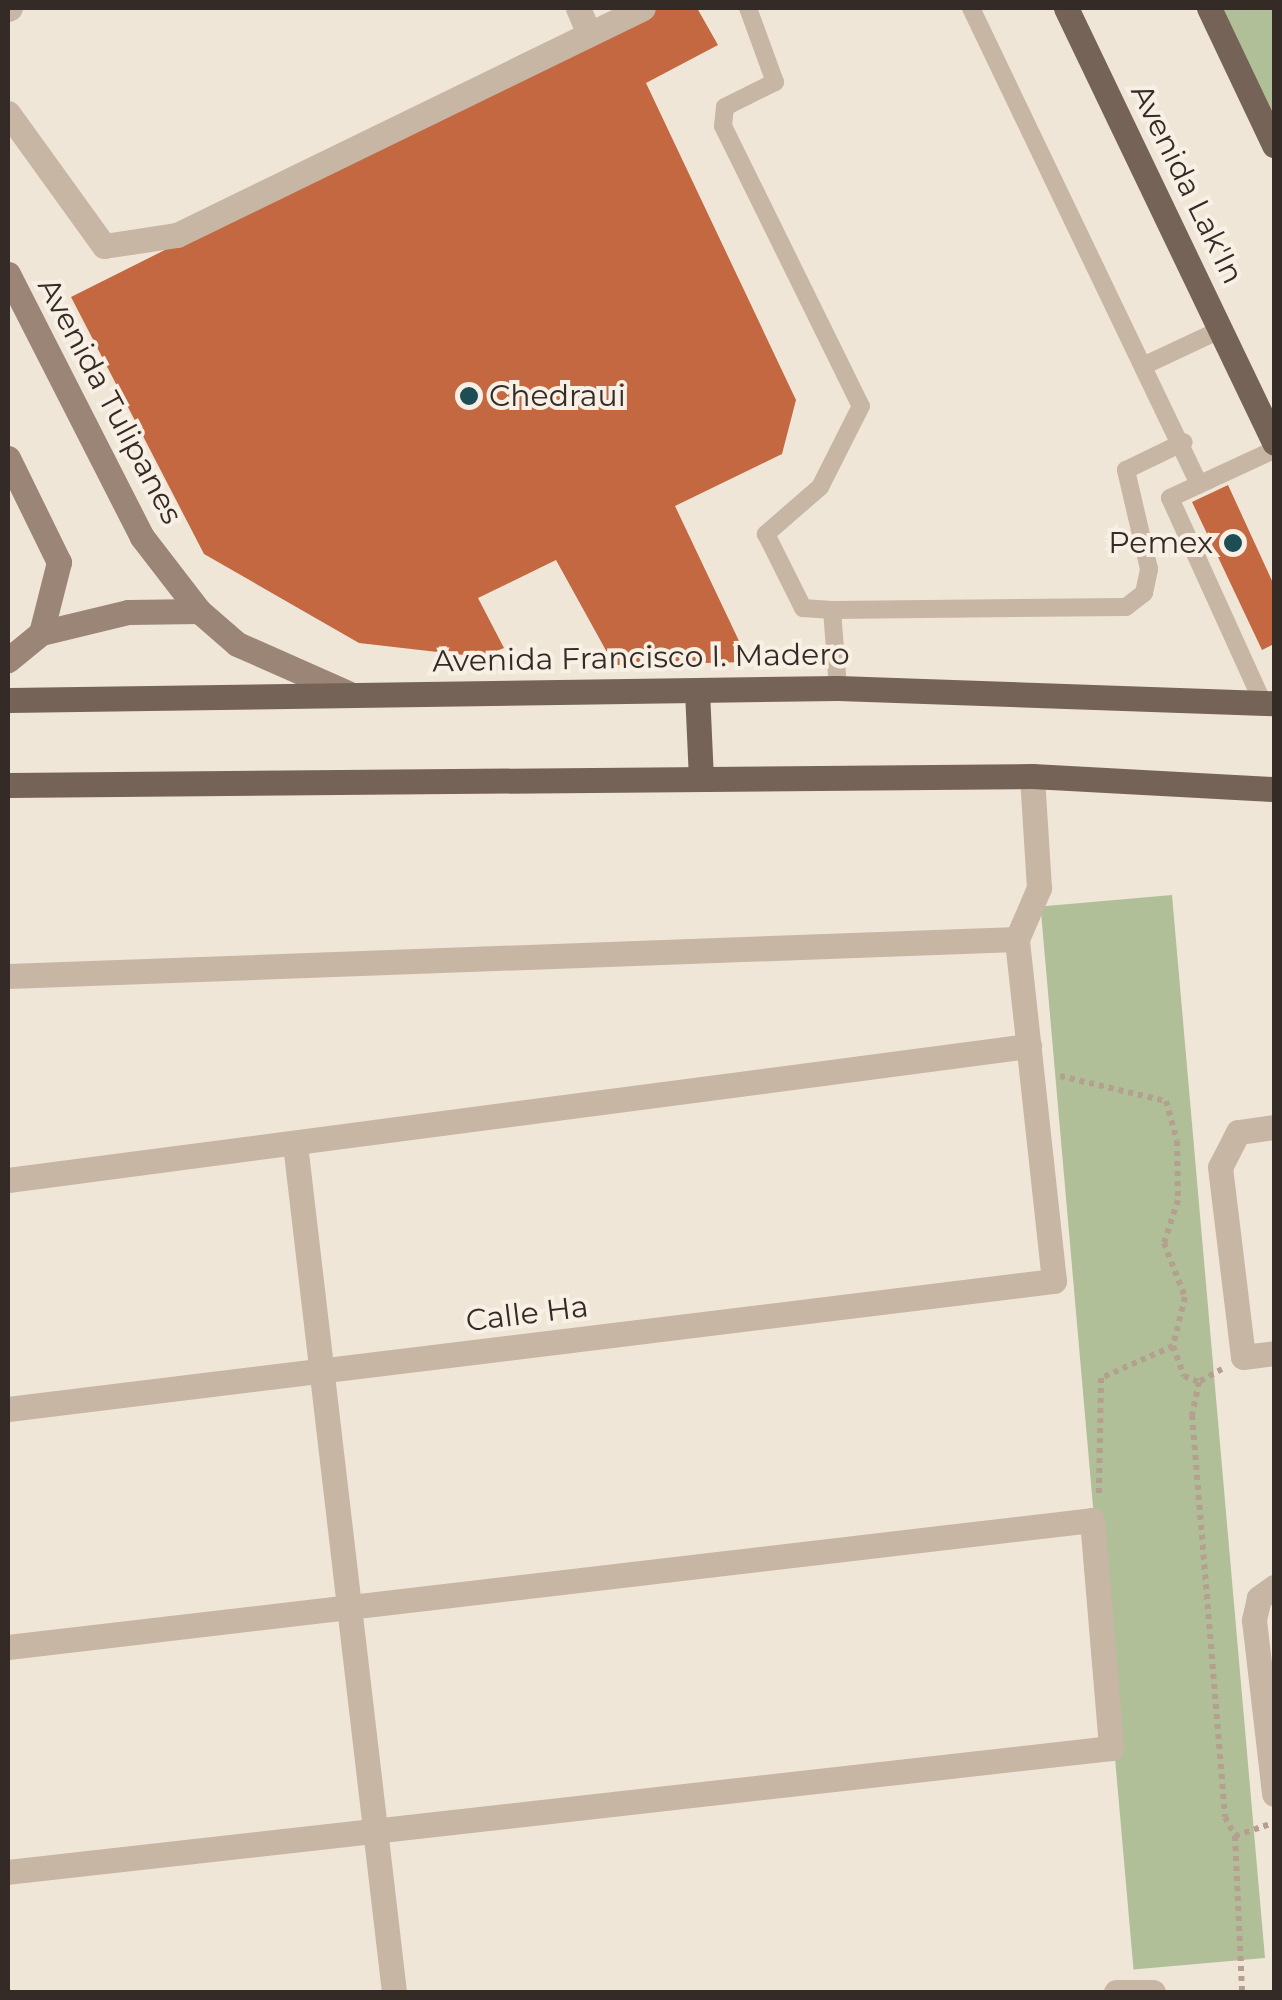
<!DOCTYPE html>
<html>
<head>
<meta charset="utf-8">
<style>
  body { margin:0 }
  #map { position:relative; width:1282px; height:2000px; overflow:hidden; background:#f0e6d8; font-family:Montserrat,sans-serif }
  div>[style] { position:absolute }
  .green>* { inset:0; background:#b0bf98; transform-origin:0 0 }
  .building>* { inset:0; background:#c46842 }
  .path>* { height:6px; margin-top:-3px; transform-origin:0; background:repeating-linear-gradient(90deg,#b4a08f 0 5px,transparent 0 10px) }
  .lane>* { height:18px; margin:-9px; padding:0 9px; transform-origin:9px; border-radius:9px; background:#c8b6a4 }
  .street>* { height:25px; margin:-12.5px; padding:0 12.5px; transform-origin:12.5px; border-radius:12.5px; background:#c8b6a4 }
  .secondary>* { height:25px; margin:-12.5px; padding:0 12.5px; transform-origin:12.5px; border-radius:12.5px; background:#9b8576 }
  .primary>* { height:25px; margin:-12.5px; padding:0 12.5px; transform-origin:12.5px; border-radius:12.5px; background:#766357 }
  .dots>* { width:28px; height:28px; translate:-50% -50%; box-sizing:border-box; border:5px solid #f8f0e4; border-radius:50% }
  span { translate:-50% -50%; white-space:nowrap; text-align:center; line-height:1.15; -webkit-text-stroke:8px #f8f0e4; paint-order:stroke }
  .street-label { font-size:30px; color:#342b26 }
  .poi-label { font-size:30px; color:#342b26 }
  .left { translate:0 -50%; text-align:left }
  .right { translate:-100% -50%; text-align:right }
  .frame { position:absolute; inset:0; border:10px solid #342b26; pointer-events:none }
</style>
</head>
<body>
<div id="map">
  <div class="green">
    <i style="clip-path:polygon(1209px 8px,1274px 8px,1274px 145px)"></i>
    <i style="left:1172px;top:895px;width:1067px;height:132px;rotate:85deg"></i>
  </div>
  <div class="building">
    <i style="clip-path:polygon(648px 8px,697px 8px,718px 45px,646px 83px,796px 400px,782px 454px,675px 506px,749px 662px,614px 665px,556px 560px,478px 598px,504px 648px,481px 657px,359px 643px,204px 554px,71px 297px)"></i>
    <i style="clip-path:polygon(1228px 485px,1274px 585px,1274px 644px,1262px 650px,1192px 502px)"></i>
  </div>
  <div class="path">
    <i style="left:1060px;top:1076px;width:109px;rotate:13.3deg"></i>
    <i style="left:1166px;top:1101px;width:41px;rotate:74.6deg"></i>
    <i style="left:1177px;top:1141px;width:59px;rotate:89deg"></i>
    <i style="left:1178px;top:1200px;width:45px;rotate:108deg"></i>
    <i style="left:1164px;top:1243px;width:58px;rotate:68.7deg"></i>
    <i style="left:1185px;top:1297px;width:50px;rotate:103.8deg"></i>
    <i style="left:1173px;top:1346px;width:79px;rotate:156deg"></i>
    <i style="left:1101px;top:1378px;width:116px;rotate:91deg"></i>
    <i style="left:1173px;top:1346px;width:32px;rotate:70deg"></i>
    <i style="left:1184px;top:1376px;width:16px;rotate:22deg"></i>
    <i style="left:1222px;top:1369px;width:26px;rotate:151deg"></i>
    <i style="left:1199px;top:1382px;width:34px;rotate:102deg"></i>
    <i style="left:1192px;top:1415px;width:403px;rotate:85.3deg"></i>
    <i style="left:1225px;top:1817px;width:21px;rotate:62deg"></i>
    <i style="left:1235px;top:1836px;width:40px;rotate:-18.9deg"></i>
    <i style="left:1235px;top:1836px;width:156px;rotate:87.4deg"></i>
  </div>
  <div class="lane">
    <i style="left:748px;top:8px;width:79px;rotate:70deg"></i>
    <i style="left:775px;top:82px;width:56px;rotate:153.4deg"></i>
    <i style="left:725px;top:107px;width:19px;rotate:96deg"></i>
    <i style="left:723px;top:126px;width:312px;rotate:63.8deg"></i>
    <i style="left:861px;top:406px;width:91px;rotate:116.8deg"></i>
    <i style="left:820px;top:487px;width:72px;rotate:139deg"></i>
    <i style="left:766px;top:534px;width:83px;rotate:63.4deg"></i>
    <i style="left:803px;top:608px;width:29px;rotate:4deg"></i>
    <i style="left:832px;top:610px;width:78px;rotate:85.6deg"></i>
    <i style="left:971px;top:8px;width:526px;rotate:64.41deg"></i>
    <i style="left:1143px;top:366px;width:85px;rotate:-25.1deg"></i>
    <i style="left:832px;top:610px;width:294px;rotate:-0.6deg"></i>
    <i style="left:1126px;top:607px;width:23px;rotate:-38deg"></i>
    <i style="left:1144px;top:593px;width:25px;rotate:-78deg"></i>
    <i style="left:1149px;top:569px;width:102px;rotate:-103.1deg"></i>
    <i style="left:1126px;top:470px;width:64px;rotate:-25.8deg"></i>
    <i style="left:1263px;top:703px;width:225px;rotate:-114.4deg"></i>
    <i style="left:1170px;top:498px;width:115px;rotate:-24.8deg"></i>
  </div>
  <div class="street">
    <i style="left:578px;top:8px;width:28px;rotate:67deg"></i>
    <i style="left:8px;top:9px;width:2px;rotate:-27deg"></i>
    <i style="left:8px;top:113px;width:164px;rotate:54.2deg"></i>
    <i style="left:104px;top:246px;width:74px;rotate:-8.6deg"></i>
    <i style="left:177px;top:235px;width:518px;rotate:-25.97deg"></i>
    <i style="left:8px;top:976px;width:1010px;rotate:-2.1deg"></i>
    <i style="left:1274px;top:1127px;width:36px;rotate:172deg"></i>
    <i style="left:1238px;top:1132px;width:39px;rotate:117deg"></i>
    <i style="left:1220px;top:1167px;width:191px;rotate:83.1deg"></i>
    <i style="left:1243px;top:1357px;width:31px;rotate:-7deg"></i>
    <i style="left:295px;top:1144px;width:854px;rotate:83.34deg"></i>
    <i style="left:8px;top:1180px;width:1030px;rotate:-7.48deg"></i>
    <i style="left:8px;top:1409px;width:1054px;rotate:-6.98deg"></i>
    <i style="left:1054px;top:1281px;width:344px;rotate:-96.2deg"></i>
    <i style="left:1017px;top:939px;width:56px;rotate:-66.7deg"></i>
    <i style="left:1039px;top:888px;width:112px;rotate:-93.6deg"></i>
    <i style="left:1274px;top:1587px;width:19px;rotate:144deg"></i>
    <i style="left:1259px;top:1598px;width:23px;rotate:103deg"></i>
    <i style="left:1254px;top:1620px;width:175px;rotate:83.4deg"></i>
    <i style="left:8px;top:1647px;width:1091px;rotate:-6.68deg"></i>
    <i style="left:1092px;top:1520px;width:229px;rotate:85.2deg"></i>
    <i style="left:1111px;top:1748px;width:1110px;rotate:173.59deg"></i>
    <i style="left:1116px;top:1992px;width:37px"></i>
  </div>
  <div class="secondary">
    <i style="left:8px;top:274px;width:295px;rotate:63deg"></i>
    <i style="left:142px;top:537px;width:93px;rotate:52.4deg"></i>
    <i style="left:199px;top:611px;width:50px;rotate:41deg"></i>
    <i style="left:237px;top:644px;width:121px;rotate:23.8deg"></i>
    <i style="left:8px;top:458px;width:116px;rotate:63.9deg"></i>
    <i style="left:59px;top:562px;width:73px;rotate:104.2deg"></i>
    <i style="left:41px;top:633px;width:43px;rotate:140.7deg"></i>
    <i style="left:41px;top:633px;width:89px;rotate:-13.6deg"></i>
    <i style="left:128px;top:612px;width:71px;rotate:-0.8deg"></i>
  </div>
  <div class="primary">
    <i style="left:1066px;top:8px;width:482px;rotate:64.4deg"></i>
    <i style="left:1209px;top:8px;width:152px;rotate:64.6deg"></i>
    <i style="left:697px;top:691px;width:88px;rotate:87.4deg"></i>
    <i style="left:8px;top:700px;width:830px;rotate:-0.83deg"></i>
    <i style="left:838px;top:688px;width:436px;rotate:2deg"></i>
    <i style="left:8px;top:785px;width:1024px;rotate:-0.5deg"></i>
    <i style="left:1032px;top:776px;width:242px;rotate:3.1deg"></i>
  </div>
  <div class="dots">
    <i style="left:469px;top:396px;background:#1c4e54"></i>
    <i style="left:1233px;top:543px;background:#1c4e54"></i>
  </div>
  <div class="street-label">
    <span style="left:1187px;top:184px;rotate:64deg">Avenida Lak'In</span>
    <span style="left:110px;top:401px;rotate:62deg">Avenida Tulipanes</span>
    <span style="left:641px;top:658px;rotate:-1deg">Avenida Francisco I. Madero</span>
    <span style="left:527px;top:1314px;rotate:-7deg">Calle Ha</span>
  </div>
  <div class="poi-label">
    <span class="left" style="left:489px;top:396px">Chedraui</span>
    <span class="right" style="left:1213px;top:543px">Pemex</span>
  </div>
  <div class="frame"></div>
</div>
</body>
</html>
